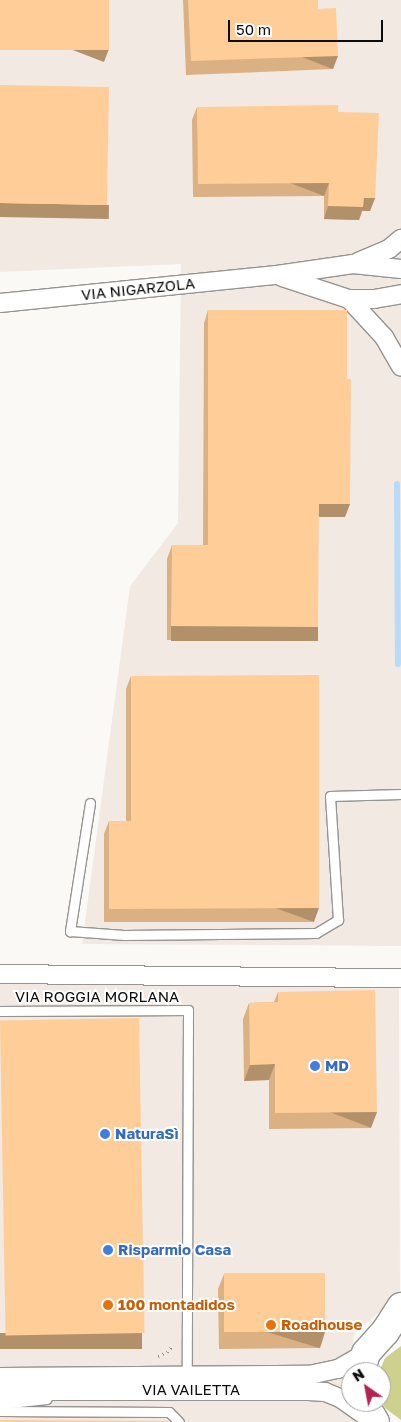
<!DOCTYPE html>
<html>
<head>
<meta charset="utf-8">
<style>
  body { margin:0 }
  #map { position:relative; width:401px; height:1422px; overflow:hidden; background:#fbf9f6; font-family:"Golos Text",sans-serif }
  div>[style] { position:absolute }
  .built>* { inset:0; background:#f2e9e2 }
  .green>* { inset:0; background:#ced18d }
  .stream>* { height:6px; margin:-3px; padding:0 3px; transform-origin:3px; border-radius:3px; background:#badbf8 }
  .path>* { height:3px; margin-top:-1.5px; transform-origin:0; background:repeating-linear-gradient(90deg,#8f8e8c 0 1px,transparent 0 5px) }
  .roads { filter:drop-shadow(1px 0 #969492) drop-shadow(-1px 0 #969492) drop-shadow(0 1px #969492) drop-shadow(0 -1px #969492) }
  .lane>* { height:9px; margin:-4.5px; padding:0 4.5px; transform-origin:4.5px; border-radius:4.5px; background:#fff }
  .street>* { height:18px; margin:-9px; padding:0 9px; transform-origin:9px; border-radius:9px; background:#fff }
  .primary>* { height:28px; margin:-14px; padding:0 14px; transform-origin:14px; border-radius:14px; background:#fff }
  .wall>* { inset:0; background:#dbb083 }
  .shaded-wall>* { inset:0; background:#b2906a; transform-origin:0 0 }
  .building>* { inset:0; background:#ffcd98; transform-origin:0 0 }
  .dots>* { width:14px; height:14px; translate:-50% -50%; box-sizing:border-box; border:2px solid #fff; border-radius:50% }
  span { translate:-50% -50%; white-space:nowrap; text-align:center; line-height:1.15; -webkit-text-stroke:4px #fff; paint-order:stroke }
  .street-label { font-size:15px; color:#0d0c0c }
  .shop-label { font-size:15px; color:#366cbe; font-weight:700 }
  .left { translate:0 -50%; text-align:left }
  .food-label { font-size:15px; color:#c56008; font-weight:700 }
  .north { position:absolute; left:341px; top:1362px; width:50px; height:50px; box-sizing:border-box; background:#fff; border:1px solid #9e9e9e; border-radius:50%; rotate:327deg; font-size:14px; font-weight:700; line-height:20px; text-align:center; color:#0d0c0c }
  .north::after { content:''; display:block; margin:auto; width:18px; height:22px; background:#b32250; clip-path:polygon(50% 0,100% 100%,50% 72%,0 100%) }
  .scale { position:absolute; left:228px; top:20px; width:155px; height:22px; box-sizing:border-box; border:2px solid #0d0c0c; border-top:0; padding-left:6px; font-size:15px; line-height:18px; white-space:nowrap; color:#0d0c0c; -webkit-text-stroke:4px #fff; paint-order:stroke }
</style>
</head>
<body>
<div id="map">
  <div class="built">
    <i style="clip-path:polygon(0 0,401px 0,401px 946px,82px 944px,130px 586px,178px 523px,181px 264px,0 272px)"></i>
    <i style="clip-path:polygon(0 977px,399px 985px,400px 1294px,354px 1334px,346px 1404px,359px 1422px,0 1422px)"></i>
  </div>
  <div class="green">
    <i style="clip-path:polygon(401px 1346px,401px 1420px,385px 1408px,381px 1400px,381px 1372px,379px 1372px,385px 1358px)"></i>
  </div>
  <div class="stream">
    <i style="left:397px;top:484px;width:180px;rotate:89.7deg"></i>
  </div>
  <div class="path">
    <i style="left:158px;top:1356px;width:10px;rotate:-24deg"></i>
    <i style="left:167px;top:1352px;width:9px;rotate:-49deg"></i>
  </div>
  <div class="roads">
    <div class="lane">
      <i style="left:90px;top:803px;width:130px;rotate:98.9deg"></i>
      <i style="left:70px;top:931px;width:54px;rotate:4.2deg"></i>
      <i style="left:124px;top:935px;width:192px;rotate:-0.6deg"></i>
      <i style="left:316px;top:933px;width:26px;rotate:-31deg"></i>
      <i style="left:338px;top:920px;width:124px;rotate:-93.7deg"></i>
      <i style="left:330px;top:796px;width:71px;rotate:-1.6deg"></i>
      <i style="left:0;top:1011px;width:188px;rotate:-0.3deg"></i>
      <i style="left:188px;top:1010px;width:366px;rotate:90.2deg"></i>
      <i style="left:0;top:1404px;width:47px;rotate:-6.1deg"></i>
      <i style="left:0;top:1411px;width:169px;rotate:0.3deg"></i>
      <i style="left:169px;top:1412px;width:14px;rotate:45deg"></i>
    </div>
    <div class="street">
      <i style="left:358px;top:262px;width:34px;rotate:-23deg"></i>
      <i style="left:389px;top:249px;width:16px;rotate:-40deg"></i>
      <i style="left:282px;top:277px;width:71px;rotate:18.2deg"></i>
      <i style="left:349px;top:299px;width:52px;rotate:47.4deg"></i>
      <i style="left:384px;top:337px;width:34px;rotate:60deg"></i>
      <i style="left:349px;top:299px;width:25px"></i>
      <i style="left:374px;top:299px;width:27px;rotate:-10deg"></i>
      <i style="left:0;top:303px;width:278px;rotate:-5.8deg"></i>
      <i style="left:277px;top:275px;width:77px;rotate:-8.2deg"></i>
      <i style="left:353px;top:264px;width:48px;rotate:5.9deg"></i>
      <i style="left:0;top:974px;width:401px;rotate:0.6deg"></i>
      <i style="left:0;top:1377px;width:309px;rotate:-0.4deg"></i>
      <i style="left:309px;top:1375px;width:30px;rotate:-12deg"></i>
      <i style="left:338px;top:1369px;width:32px;rotate:-30deg"></i>
      <i style="left:0;top:1391px;width:308px"></i>
      <i style="left:308px;top:1391px;width:17px;rotate:3deg"></i>
      <i style="left:325px;top:1392px;width:16px;rotate:22deg"></i>
      <i style="left:340px;top:1398px;width:33px;rotate:35deg"></i>
    </div>
    <div class="primary">
      <i style="left:360px;top:1372px;width:20px;rotate:-72deg"></i>
      <i style="left:366px;top:1353px;width:28px;rotate:-48deg"></i>
      <i style="left:385px;top:1332px;width:30px;rotate:-57deg"></i>
      <i style="left:363px;top:1402px;width:23px;rotate:59deg"></i>
    </div>
  </div>
  <div class="wall">
    <i style="clip-path:polygon(183px 0,318px 0,318px 9px,333px 69px,186px 75px)"></i>
    <i style="clip-path:polygon(197px 107px,338px 112px,375px 198px,370px 211px,362px 211px,359px 220px,324px 219px,324px 196px,193px 197px,192px 120px)"></i>
    <i style="clip-path:polygon(208px 310px,345px 517px,318px 517px,313px 640px,167px 640px,167px 559px,172px 545px,203px 545px,204px 323px)"></i>
    <i style="clip-path:polygon(131px 676px,314px 922px,104px 922px,104px 834px,109px 821px,126px 821px,126px 689px)"></i>
    <i style="clip-path:polygon(278px 992px,377px 1112px,371px 1128px,269px 1129px,269px 1080px,244px 1081px,243px 1019px,249px 1003px,274px 1002px)"></i>
    <i style="clip-path:polygon(224px 1274px,320px 1348px,219px 1349px,218px 1289px)"></i>
  </div>
  <div class="shaded-wall">
    <i style="left:109px;top:49px;width:14px;height:109px;rotate:111deg"></i>
    <i style="left:338px;top:56px;width:14px;height:147px;rotate:111deg"></i>
    <i style="left:329px;top:183px;width:14px;height:131px;rotate:111deg"></i>
    <i style="clip-path:polygon(364px 198px,375px 198px,370px 211px,362px 211px,359px 220px,324px 219px,328px 206px)"></i>
    <i style="left:0;top:203px;width:109px;height:14px;rotate:1deg"></i>
    <i style="clip-path:polygon(319px 504px,350px 504px,345px 517px,314px 517px)"></i>
    <i style="left:171px;top:626px;width:147px;height:15px"></i>
    <i style="left:319px;top:908px;width:15px;height:210px;rotate:110deg"></i>
    <i style="clip-path:polygon(275px 1064px,269px 1080px,244px 1081px,250px 1065px)"></i>
    <i style="left:377px;top:1112px;width:17px;height:102px;rotate:111deg"></i>
    <i style="left:325px;top:1332px;width:17px;height:100px;rotate:107deg"></i>
    <i style="left:0;top:1333px;width:142px;height:16px"></i>
  </div>
  <div class="building">
    <i style="left:0;top:0;width:109px;height:50px"></i>
    <i style="clip-path:polygon(188px 0,318px 0,318px 9px,336px 8px,338px 56px,191px 61px)"></i>
    <i style="left:0;top:85px;width:109px;height:118px;rotate:1deg"></i>
    <i style="clip-path:polygon(338px 105px,338px 112px,379px 113px,375px 198px,364px 198px,363px 207px,328px 206px,329px 183px,198px 184px,197px 107px)"></i>
    <i style="clip-path:polygon(208px 310px,347px 310px,347px 379px,351px 379px,350px 504px,319px 504px,318px 627px,171px 626px,172px 545px,208px 545px)"></i>
    <i style="clip-path:polygon(319px 675px,319px 908px,109px 909px,109px 821px,131px 821px,131px 676px)"></i>
    <i style="clip-path:polygon(375px 990px,377px 1112px,275px 1113px,275px 1064px,250px 1065px,249px 1003px,278px 1002px,278px 992px)"></i>
    <i style="left:139px;top:1018px;width:315px;height:139px;rotate:89deg"></i>
    <i style="left:325px;top:1273px;width:59px;height:101px;rotate:90deg"></i>
    <i style="clip-path:polygon(0 1420px,168px 1421px,167px 1422px,0 1422px)"></i>
  </div>
  <div class="dots">
    <i style="left:315px;top:1066px;background:#3f7fe0"></i>
    <i style="left:105px;top:1134px;background:#3f7fe0"></i>
    <i style="left:108px;top:1250px;background:#3f7fe0"></i>
    <i style="left:108px;top:1305px;background:#e8710a"></i>
    <i style="left:271px;top:1325px;background:#e8710a"></i>
  </div>
  <div class="street-label">
    <span style="left:138px;top:289px;rotate:-6deg">VIA NIGARZOLA</span>
    <span style="left:97px;top:997px">VIA ROGGIA MORLANA</span>
    <span style="left:191px;top:1390px">VIA VAILETTA</span>
  </div>
  <div class="shop-label">
    <span class="left" style="left:325px;top:1066px">MD</span>
    <span class="left" style="left:115px;top:1134px">NaturaSì</span>
    <span class="left" style="left:118px;top:1250px">Risparmio Casa</span>
  </div>
  <div class="food-label">
    <span class="left" style="left:118px;top:1305px">100 montadidos</span>
    <span class="left" style="left:281px;top:1325px">Roadhouse</span>
  </div>
  <div class="north">N</div>
  <div class="scale">50 m</div>
</div>
</body>
</html>
